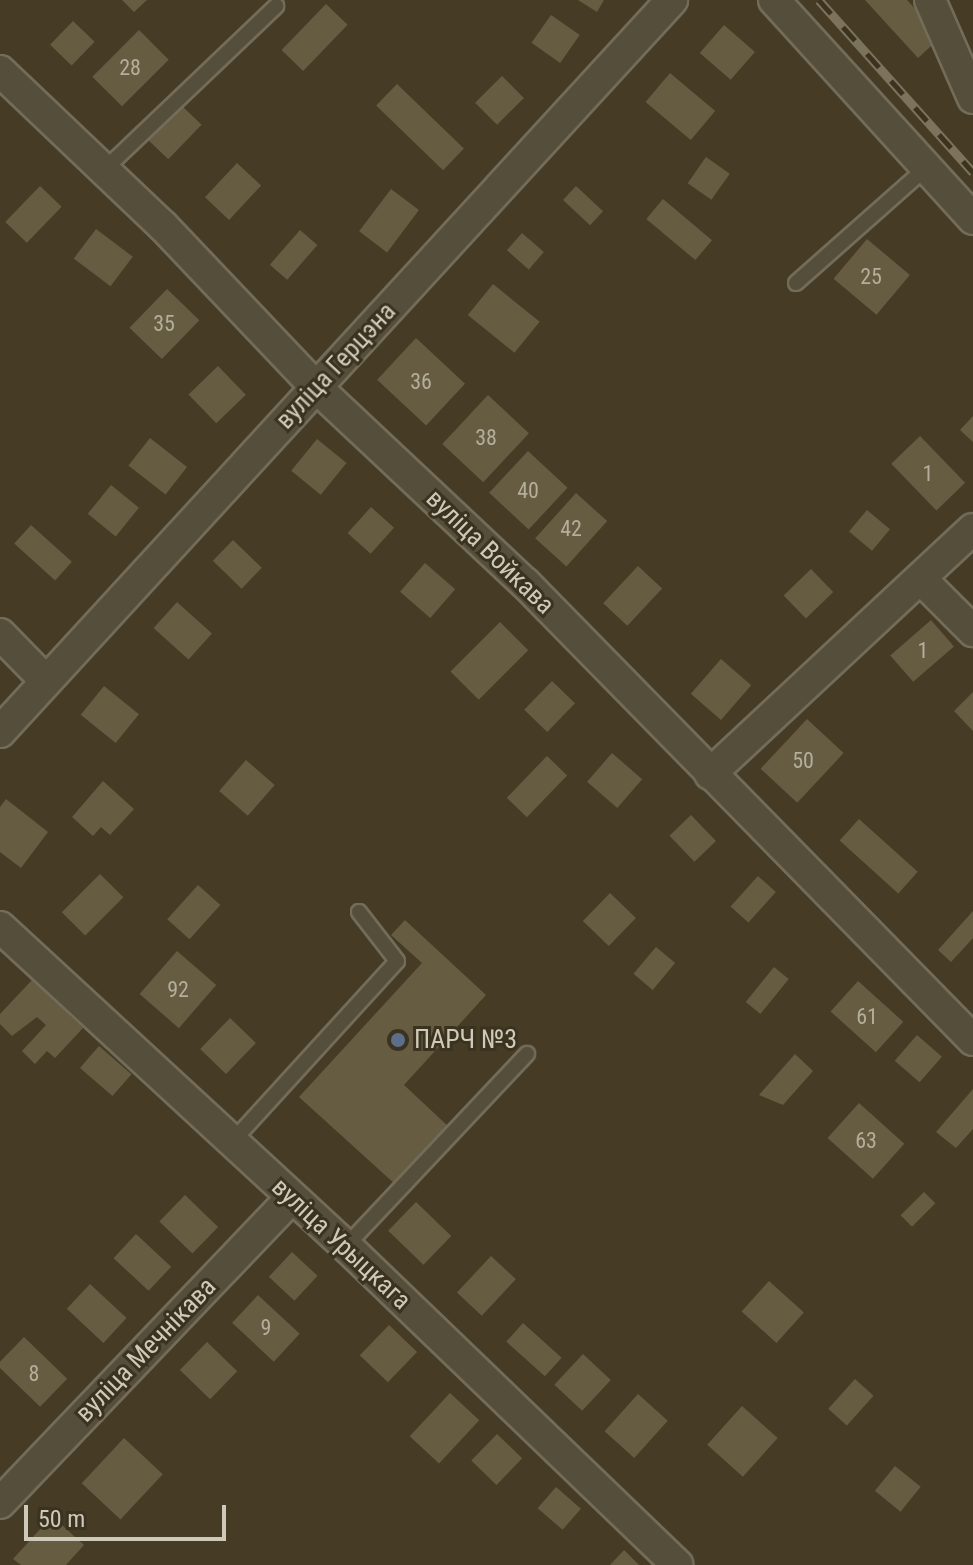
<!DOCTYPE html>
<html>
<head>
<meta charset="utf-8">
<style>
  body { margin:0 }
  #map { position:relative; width:973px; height:1565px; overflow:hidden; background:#463c26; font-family:"Roboto Condensed",sans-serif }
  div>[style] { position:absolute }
  .building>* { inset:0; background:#655c42; transform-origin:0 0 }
  .roads { filter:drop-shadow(2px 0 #726c59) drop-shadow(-2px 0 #726c59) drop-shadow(0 2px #726c59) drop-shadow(0 -2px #726c59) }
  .lane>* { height:14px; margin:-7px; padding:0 7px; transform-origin:7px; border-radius:7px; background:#554e3b }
  .street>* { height:30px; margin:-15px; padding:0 15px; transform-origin:15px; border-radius:15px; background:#554e3b }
  .rail>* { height:9px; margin-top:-4.5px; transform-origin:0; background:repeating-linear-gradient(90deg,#3b331f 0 18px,#7c735d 0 36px); box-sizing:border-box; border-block:2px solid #7c735d }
  .dots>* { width:22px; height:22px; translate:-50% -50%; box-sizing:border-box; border:4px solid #3b331f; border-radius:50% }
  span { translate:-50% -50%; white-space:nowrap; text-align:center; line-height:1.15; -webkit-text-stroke:6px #3b331f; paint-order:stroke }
  .number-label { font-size:22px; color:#b4ae9b }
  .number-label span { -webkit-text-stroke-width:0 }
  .street-label { font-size:26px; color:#cec9b9 }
  .poi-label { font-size:26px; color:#cec9b9 }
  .left { translate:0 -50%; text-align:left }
  .scale { position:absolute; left:24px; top:1505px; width:202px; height:36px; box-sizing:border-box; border:4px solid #cec9b9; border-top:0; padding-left:10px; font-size:24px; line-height:28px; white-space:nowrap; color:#cec9b9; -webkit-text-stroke:6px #3b331f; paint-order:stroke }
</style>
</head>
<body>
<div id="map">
  <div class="building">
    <i style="clip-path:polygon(122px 0,147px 0,134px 12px)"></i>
    <i style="clip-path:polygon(578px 0,604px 0,597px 12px)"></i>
    <i style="clip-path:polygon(865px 0,907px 0,941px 37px,918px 58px)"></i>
    <i style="left:326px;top:4px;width:30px;height:64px;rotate:44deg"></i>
    <i style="left:551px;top:15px;width:35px;height:34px;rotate:35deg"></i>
    <i style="left:73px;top:21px;width:30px;height:33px;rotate:44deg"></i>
    <i style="left:724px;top:25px;width:41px;height:37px;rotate:41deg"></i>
    <i style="left:139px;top:30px;width:42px;height:66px;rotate:45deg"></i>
    <i style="left:670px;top:73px;width:59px;height:38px;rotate:40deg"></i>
    <i style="left:502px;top:76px;width:31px;height:38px;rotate:45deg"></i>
    <i style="left:397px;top:84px;width:93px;height:30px;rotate:44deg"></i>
    <i style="left:180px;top:104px;width:30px;height:48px;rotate:44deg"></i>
    <i style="left:706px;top:157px;width:29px;height:32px;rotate:35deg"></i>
    <i style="left:237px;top:163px;width:33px;height:47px;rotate:43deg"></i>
    <i style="left:40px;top:186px;width:30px;height:50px;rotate:44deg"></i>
    <i style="left:576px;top:186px;width:37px;height:19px;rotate:43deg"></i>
    <i style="left:391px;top:189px;width:35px;height:53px;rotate:37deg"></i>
    <i style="left:663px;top:199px;width:64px;height:26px;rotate:40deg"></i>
    <i style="left:96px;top:229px;width:46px;height:37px;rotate:37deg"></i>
    <i style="left:300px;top:230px;width:23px;height:46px;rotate:41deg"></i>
    <i style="left:522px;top:233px;width:29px;height:23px;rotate:41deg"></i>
    <i style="left:867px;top:239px;width:56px;height:52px;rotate:40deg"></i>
    <i style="left:493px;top:284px;width:60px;height:40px;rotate:39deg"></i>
    <i style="left:167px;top:289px;width:45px;height:54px;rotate:44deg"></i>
    <i style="left:416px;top:338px;width:67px;height:57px;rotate:43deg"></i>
    <i style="left:218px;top:366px;width:40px;height:41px;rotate:46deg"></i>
    <i style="left:488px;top:395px;width:56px;height:67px;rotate:43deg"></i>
    <i style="clip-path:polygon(973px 416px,973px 442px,960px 430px)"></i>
    <i style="left:920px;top:436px;width:65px;height:40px;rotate:46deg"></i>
    <i style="left:150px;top:438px;width:47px;height:35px;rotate:38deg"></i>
    <i style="left:317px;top:439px;width:38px;height:41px;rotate:39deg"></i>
    <i style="left:528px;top:451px;width:54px;height:57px;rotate:43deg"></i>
    <i style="left:111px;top:485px;width:36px;height:37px;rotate:39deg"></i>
    <i style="left:576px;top:493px;width:42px;height:61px;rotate:42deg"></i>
    <i style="left:371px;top:507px;width:31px;height:35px;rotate:42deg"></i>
    <i style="left:867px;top:510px;width:30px;height:28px;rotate:40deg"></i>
    <i style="left:31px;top:525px;width:55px;height:25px;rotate:42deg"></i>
    <i style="left:233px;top:540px;width:40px;height:29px;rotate:44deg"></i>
    <i style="left:425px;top:563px;width:40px;height:38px;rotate:41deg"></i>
    <i style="left:638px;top:566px;width:33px;height:51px;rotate:43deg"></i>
    <i style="left:811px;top:569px;width:32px;height:38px;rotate:46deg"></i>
    <i style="left:177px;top:602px;width:47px;height:35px;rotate:42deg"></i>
    <i style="left:931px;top:620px;width:35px;height:54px;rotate:49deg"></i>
    <i style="left:500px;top:622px;width:40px;height:70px;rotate:45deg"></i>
    <i style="left:721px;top:659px;width:40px;height:46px;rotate:41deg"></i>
    <i style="left:552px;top:681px;width:32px;height:40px;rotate:44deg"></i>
    <i style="left:104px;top:686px;width:45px;height:37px;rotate:39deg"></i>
    <i style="clip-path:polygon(973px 692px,973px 731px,954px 711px)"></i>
    <i style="left:807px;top:719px;width:50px;height:68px;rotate:43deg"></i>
    <i style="left:612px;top:753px;width:40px;height:38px;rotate:41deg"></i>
    <i style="left:547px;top:756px;width:28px;height:58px;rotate:44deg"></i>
    <i style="left:246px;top:760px;width:38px;height:41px;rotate:41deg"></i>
    <i style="clip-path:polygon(103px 781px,134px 809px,110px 835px,101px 827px,93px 836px,72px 817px)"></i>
    <i style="clip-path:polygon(6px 799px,48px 832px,21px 868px,0 852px,0 807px)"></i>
    <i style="left:691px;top:815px;width:36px;height:30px;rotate:46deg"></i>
    <i style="left:859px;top:819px;width:79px;height:29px;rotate:42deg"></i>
    <i style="left:100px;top:874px;width:33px;height:54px;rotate:45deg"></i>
    <i style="left:758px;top:876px;width:24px;height:41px;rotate:42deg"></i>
    <i style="left:198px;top:885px;width:30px;height:46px;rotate:42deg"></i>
    <i style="left:610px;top:893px;width:36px;height:39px;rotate:44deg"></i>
    <i style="clip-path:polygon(973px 911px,973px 938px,951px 962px,938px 950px)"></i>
    <i style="clip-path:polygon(405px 920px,486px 995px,404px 1085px,449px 1127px,396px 1185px,299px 1097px,422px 963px,391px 935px)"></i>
    <i style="left:656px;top:947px;width:25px;height:35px;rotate:40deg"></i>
    <i style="left:177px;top:951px;width:52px;height:57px;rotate:41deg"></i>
    <i style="left:774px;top:967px;width:19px;height:45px;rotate:39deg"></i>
    <i style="clip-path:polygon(32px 980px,83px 1028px,55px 1058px,47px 1051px,35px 1064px,22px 1051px,46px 1025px,37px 1017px,12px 1036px,0 1024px,0 1014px)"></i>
    <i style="left:858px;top:981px;width:61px;height:41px;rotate:42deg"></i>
    <i style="left:230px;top:1018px;width:36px;height:43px;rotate:44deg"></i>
    <i style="left:917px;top:1035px;width:33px;height:34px;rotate:41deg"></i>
    <i style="left:99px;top:1046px;width:43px;height:29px;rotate:41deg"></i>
    <i style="clip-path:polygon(795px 1054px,813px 1071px,783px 1105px,759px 1095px)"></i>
    <i style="clip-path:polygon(973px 1089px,973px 1129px,956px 1148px,936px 1132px)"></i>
    <i style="left:859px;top:1103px;width:61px;height:47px;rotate:42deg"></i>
    <i style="left:924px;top:1192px;width:16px;height:33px;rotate:45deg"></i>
    <i style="left:185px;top:1195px;width:46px;height:37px;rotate:44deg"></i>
    <i style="left:416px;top:1202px;width:49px;height:40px;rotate:44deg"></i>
    <i style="left:136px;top:1234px;width:48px;height:33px;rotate:43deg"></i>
    <i style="left:292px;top:1252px;width:35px;height:34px;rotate:43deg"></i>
    <i style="left:491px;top:1256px;width:34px;height:50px;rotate:43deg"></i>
    <i style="left:769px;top:1281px;width:47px;height:41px;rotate:42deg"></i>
    <i style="left:90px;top:1284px;width:50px;height:34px;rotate:43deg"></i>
    <i style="left:258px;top:1295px;width:57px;height:38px;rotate:43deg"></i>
    <i style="left:523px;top:1323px;width:52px;height:25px;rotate:42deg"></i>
    <i style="left:389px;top:1325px;width:39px;height:42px;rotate:44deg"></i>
    <i style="left:24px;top:1337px;width:60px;height:39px;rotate:44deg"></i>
    <i style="left:207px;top:1342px;width:42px;height:39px;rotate:44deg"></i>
    <i style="left:583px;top:1354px;width:38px;height:42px;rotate:43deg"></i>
    <i style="left:855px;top:1379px;width:25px;height:40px;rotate:42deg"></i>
    <i style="left:450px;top:1393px;width:40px;height:59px;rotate:43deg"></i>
    <i style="left:638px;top:1394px;width:40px;height:50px;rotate:42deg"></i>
    <i style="left:742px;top:1406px;width:48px;height:52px;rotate:42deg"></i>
    <i style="left:497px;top:1434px;width:35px;height:37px;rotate:44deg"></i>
    <i style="left:124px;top:1438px;width:53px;height:62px;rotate:43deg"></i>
    <i style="left:895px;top:1466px;width:33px;height:32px;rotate:39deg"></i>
    <i style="left:556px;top:1487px;width:33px;height:28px;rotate:41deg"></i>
    <i style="clip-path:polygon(52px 1516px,84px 1545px,66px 1565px,21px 1565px,13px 1559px)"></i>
    <i style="clip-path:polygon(624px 1550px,639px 1565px,610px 1565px)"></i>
  </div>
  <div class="roads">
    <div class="lane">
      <i style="left:104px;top:170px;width:238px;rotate:-43.6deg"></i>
      <i style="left:796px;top:283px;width:175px;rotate:-41.5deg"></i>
      <i style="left:231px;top:1143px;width:246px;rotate:-47.6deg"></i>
      <i style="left:397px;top:961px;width:62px;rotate:-127.8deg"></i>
      <i style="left:346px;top:1246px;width:264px;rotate:-46.7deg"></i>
    </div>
    <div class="street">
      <i style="left:774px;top:0;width:296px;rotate:47.7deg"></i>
      <i style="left:930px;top:0;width:107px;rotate:66.3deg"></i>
      <i style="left:0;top:71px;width:225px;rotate:43.6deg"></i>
      <i style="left:163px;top:226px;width:224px;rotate:46.5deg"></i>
      <i style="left:317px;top:388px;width:285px;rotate:43.2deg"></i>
      <i style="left:525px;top:583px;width:640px;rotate:45.57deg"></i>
      <i style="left:921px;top:579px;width:74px;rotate:45deg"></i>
      <i style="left:0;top:634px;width:66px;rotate:45.6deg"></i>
      <i style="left:0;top:732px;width:994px;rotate:-47.45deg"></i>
      <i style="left:710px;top:774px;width:359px;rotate:-43deg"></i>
      <i style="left:0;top:927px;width:471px;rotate:42.7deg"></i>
      <i style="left:346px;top:1246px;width:460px;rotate:43.9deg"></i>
      <i style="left:0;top:1503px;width:422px;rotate:-46.3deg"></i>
    </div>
  </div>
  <div class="rail">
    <i style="left:819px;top:0;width:231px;rotate:48.2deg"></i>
  </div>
  <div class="dots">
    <i style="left:398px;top:1040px;background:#5c6f8a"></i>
  </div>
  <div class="number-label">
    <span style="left:130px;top:68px">28</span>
    <span style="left:871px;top:277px">25</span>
    <span style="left:164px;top:324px">35</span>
    <span style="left:421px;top:382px">36</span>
    <span style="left:486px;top:438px">38</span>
    <span style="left:928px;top:474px">1</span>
    <span style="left:528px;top:491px">40</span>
    <span style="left:571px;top:529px">42</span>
    <span style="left:923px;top:651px">1</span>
    <span style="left:803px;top:761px">50</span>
    <span style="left:178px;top:990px">92</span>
    <span style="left:867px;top:1017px">61</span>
    <span style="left:866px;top:1141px">63</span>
    <span style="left:266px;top:1328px">9</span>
    <span style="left:34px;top:1374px">8</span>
  </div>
  <div class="street-label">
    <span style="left:336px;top:366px;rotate:-47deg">вуліца Герцэна</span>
    <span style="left:490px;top:552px;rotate:44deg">вуліца Войкава</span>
    <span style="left:341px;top:1244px;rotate:43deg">вуліца Урыцкага</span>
    <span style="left:146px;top:1350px;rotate:-46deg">вуліца Мечнікава</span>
  </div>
  <div class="poi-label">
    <span class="left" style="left:414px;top:1040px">ПАРЧ №3</span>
  </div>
  <div class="scale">50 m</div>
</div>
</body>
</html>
